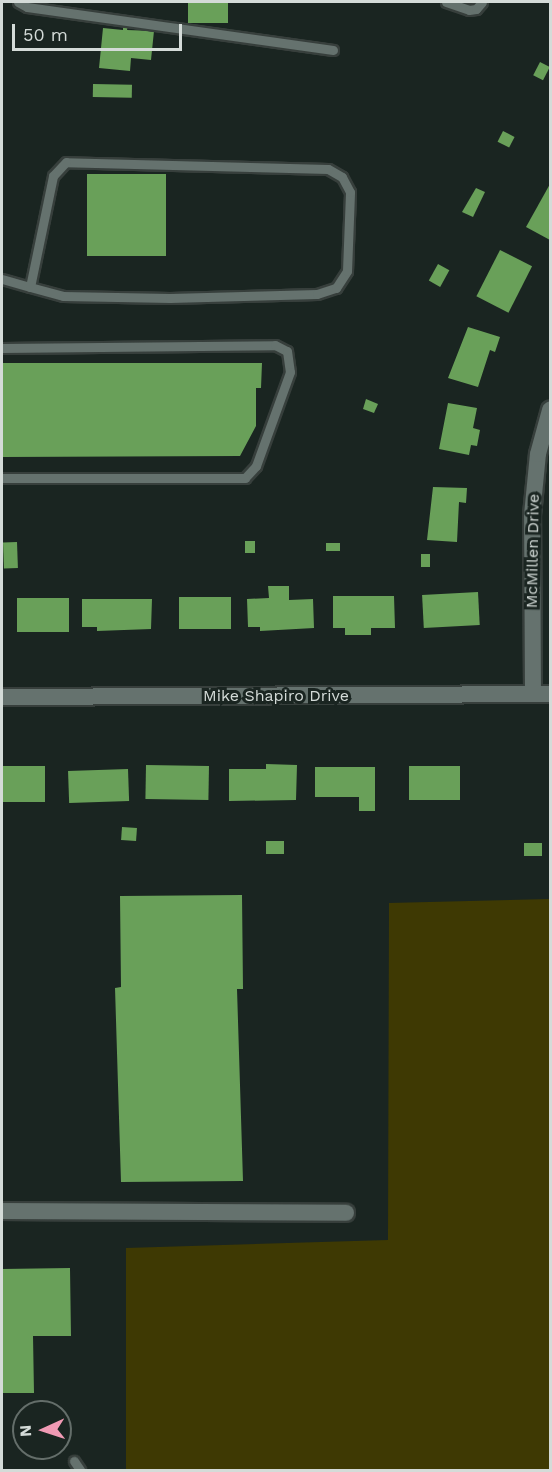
<!DOCTYPE html>
<html>
<head>
<meta charset="utf-8">
<style>
  body { margin:0 }
  #map { position:relative; width:552px; height:1472px; overflow:hidden; background:#1a2521; font-family:"Work Sans",sans-serif }
  div>[style] { position:absolute }
  .green>* { inset:0; background:#3e3903 }
  .building>* { inset:0; background:#69a059; transform-origin:0 0 }
  .roads { filter:drop-shadow(2px 0 #373f3c) drop-shadow(-2px 0 #373f3c) drop-shadow(0 2px #373f3c) drop-shadow(0 -2px #373f3c) }
  .service>* { height:9px; margin:-4.5px; padding:0 4.5px; transform-origin:4.5px; border-radius:4.5px; background:#65726e }
  .minor>* { height:16px; margin:-8px; padding:0 8px; transform-origin:8px; border-radius:8px; background:#65726e }
  span { translate:-50% -50%; white-space:nowrap; text-align:center; line-height:1.15; -webkit-text-stroke:6px #1a2521; paint-order:stroke }
  .street-label { font-size:16px; color:#d4dbd8 }
  .frame { position:absolute; inset:0; border:3px solid #d4dbd8; pointer-events:none }
  .north { position:absolute; left:12px; top:1400px; width:60px; height:60px; box-sizing:border-box; background:#1a2521; border:2px solid #646e6a; border-radius:50%; rotate:267deg; font-size:16px; font-weight:700; line-height:24px; text-align:center; color:#d4dbd8 }
  .north::after { content:''; display:block; margin:auto; width:21px; height:27px; background:#f09ab4; clip-path:polygon(50% 0,100% 100%,50% 72%,0 100%) }
  .scale { position:absolute; left:12px; top:24px; width:170px; height:27px; box-sizing:border-box; border:3px solid #d4dbd8; border-top:0; padding-left:8px; font-size:18px; line-height:21px; white-space:nowrap; color:#d4dbd8; -webkit-text-stroke:4px #1a2521; paint-order:stroke }
</style>
</head>
<body>
<div id="map">
  <div class="green">
    <i style="clip-path:polygon(550px 899px,550px 1470px,126px 1470px,126px 1248px,388px 1240px,389px 903px)"></i>
  </div>
  <div class="building">
    <i style="left:188px;top:2px;width:40px;height:21px"></i>
    <i style="clip-path:polygon(123px 26px,128px 26px,127px 30px,154px 31px,151px 60px,131px 58px,130px 71px,99px 68px,103px 28px,123px 30px)"></i>
    <i style="left:540px;top:62px;width:11px;height:15px;rotate:27deg"></i>
    <i style="left:93px;top:84px;width:39px;height:13px;rotate:1deg"></i>
    <i style="left:503px;top:131px;width:13px;height:12px;rotate:27deg"></i>
    <i style="left:87px;top:174px;width:79px;height:82px"></i>
    <i style="clip-path:polygon(550px 184px,550px 240px,526px 227px)"></i>
    <i style="clip-path:polygon(476px 188px,485px 192px,473px 217px,462px 212px)"></i>
    <i style="left:500px;top:250px;width:36px;height:52px;rotate:27deg"></i>
    <i style="left:438px;top:264px;width:13px;height:19px;rotate:29deg"></i>
    <i style="clip-path:polygon(468px 327px,500px 337px,495px 352px,490px 350px,478px 387px,448px 378px)"></i>
    <i style="clip-path:polygon(2px 363px,262px 363px,261px 388px,256px 388px,256px 426px,240px 456px,2px 457px)"></i>
    <i style="clip-path:polygon(366px 399px,378px 404px,374px 413px,363px 409px)"></i>
    <i style="clip-path:polygon(448px 403px,477px 408px,473px 428px,480px 430px,477px 446px,471px 445px,469px 455px,439px 449px)"></i>
    <i style="clip-path:polygon(433px 487px,467px 488px,466px 503px,459px 502px,457px 542px,427px 540px)"></i>
    <i style="left:245px;top:541px;width:10px;height:12px"></i>
    <i style="left:17px;top:542px;width:26px;height:14px;rotate:88deg"></i>
    <i style="left:326px;top:543px;width:14px;height:8px"></i>
    <i style="left:421px;top:554px;width:9px;height:13px"></i>
    <i style="clip-path:polygon(268px 586px,289px 586px,289px 600px,313px 599px,314px 628px,260px 631px,260px 627px,248px 627px,247px 599px,269px 598px)"></i>
    <i style="left:478px;top:592px;width:33px;height:56px;rotate:87deg"></i>
    <i style="clip-path:polygon(333px 596px,394px 596px,395px 628px,371px 628px,371px 635px,345px 635px,345px 628px,333px 628px)"></i>
    <i style="left:179px;top:597px;width:52px;height:32px"></i>
    <i style="left:17px;top:598px;width:52px;height:34px"></i>
    <i style="clip-path:polygon(82px 599px,152px 599px,151px 629px,97px 631px,97px 627px,82px 627px)"></i>
    <i style="clip-path:polygon(266px 764px,297px 765px,296px 800px,229px 801px,229px 769px,266px 769px)"></i>
    <i style="left:146px;top:765px;width:63px;height:34px;rotate:1deg"></i>
    <i style="left:2px;top:766px;width:43px;height:36px"></i>
    <i style="left:409px;top:766px;width:51px;height:34px"></i>
    <i style="clip-path:polygon(315px 767px,375px 767px,375px 811px,359px 811px,359px 797px,315px 797px)"></i>
    <i style="left:128px;top:769px;width:32px;height:60px;rotate:88deg"></i>
    <i style="left:122px;top:827px;width:15px;height:13px;rotate:4deg"></i>
    <i style="left:284px;top:841px;width:13px;height:18px;rotate:90deg"></i>
    <i style="left:524px;top:843px;width:18px;height:13px"></i>
    <i style="clip-path:polygon(242px 895px,243px 989px,237px 989px,243px 1181px,121px 1182px,115px 988px,121px 987px,120px 896px)"></i>
    <i style="clip-path:polygon(70px 1268px,71px 1336px,33px 1336px,34px 1393px,2px 1393px,2px 1269px)"></i>
  </div>
  <div class="roads">
    <div class="service">
      <i style="left:18px;top:2px;width:10px;rotate:29deg"></i>
      <i style="left:27px;top:7px;width:309px;rotate:8deg"></i>
      <i style="left:446px;top:2px;width:24px;rotate:19deg"></i>
      <i style="left:469px;top:10px;width:7px;rotate:-8deg"></i>
      <i style="left:476px;top:9px;width:9px;rotate:-49deg"></i>
      <i style="left:2px;top:279px;width:29px;rotate:16deg"></i>
      <i style="left:30px;top:287px;width:34px;rotate:15deg"></i>
      <i style="left:63px;top:296px;width:107px;rotate:1.1deg"></i>
      <i style="left:170px;top:298px;width:147px;rotate:-1.6deg"></i>
      <i style="left:317px;top:294px;width:20px;rotate:-18deg"></i>
      <i style="left:336px;top:288px;width:20px;rotate:-57deg"></i>
      <i style="left:347px;top:271px;width:79px;rotate:-87.8deg"></i>
      <i style="left:350px;top:192px;width:17px;rotate:-118deg"></i>
      <i style="left:342px;top:177px;width:16px;rotate:-150deg"></i>
      <i style="left:328px;top:169px;width:262px;rotate:-178.5deg"></i>
      <i style="left:66px;top:162px;width:19px;rotate:133deg"></i>
      <i style="left:53px;top:176px;width:113px;rotate:101.7deg"></i>
      <i style="left:2px;top:348px;width:273px;rotate:-0.6deg"></i>
      <i style="left:275px;top:345px;width:13px;rotate:27deg"></i>
      <i style="left:287px;top:351px;width:21px;rotate:82deg"></i>
      <i style="left:290px;top:372px;width:100px;rotate:109.9deg"></i>
      <i style="left:256px;top:466px;width:16px;rotate:133deg"></i>
      <i style="left:245px;top:478px;width:243px;rotate:180deg"></i>
      <i style="left:74px;top:1461px;width:11px;rotate:56deg"></i>
    </div>
    <div class="minor">
      <i style="left:533px;top:694px;width:179px;rotate:-90.3deg"></i>
      <i style="left:532px;top:515px;width:61px;rotate:-84.4deg"></i>
      <i style="left:538px;top:454px;width:46px;rotate:-74.7deg"></i>
      <i style="left:2px;top:697px;width:548px;rotate:-0.31deg"></i>
      <i style="left:2px;top:1211px;width:344px;rotate:0.3deg"></i>
    </div>
  </div>
  <div class="street-label">
    <span style="left:533px;top:551px;rotate:-89deg">McMillen Drive</span>
    <span style="left:276px;top:696px">Mike Shapiro Drive</span>
  </div>
  <div class="frame"></div>
  <div class="north">N</div>
  <div class="scale">50 m</div>
</div>
</body>
</html>
